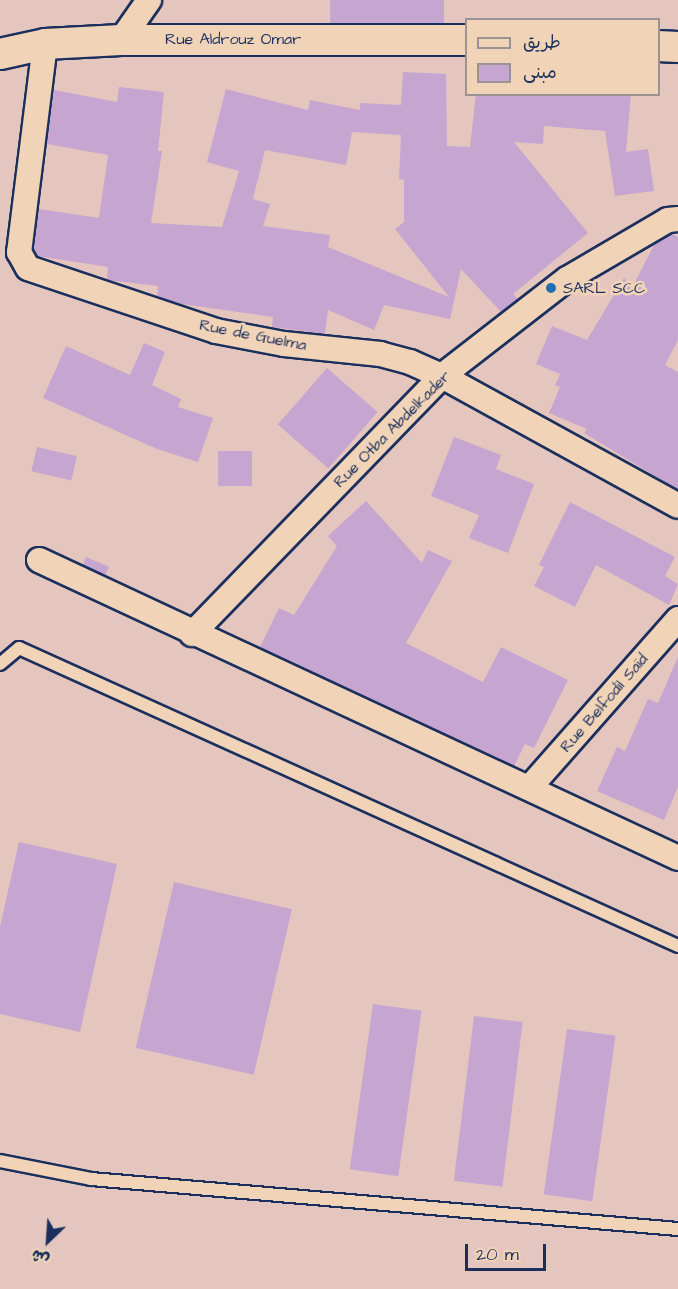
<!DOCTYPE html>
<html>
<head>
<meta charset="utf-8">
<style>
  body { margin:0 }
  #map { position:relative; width:678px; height:1289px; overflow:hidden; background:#e4c6be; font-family:"Architects Daughter","Playpen Sans Arabic",sans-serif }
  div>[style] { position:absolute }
  .building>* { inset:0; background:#c6a5d0; transform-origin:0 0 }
  .roads { filter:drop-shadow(2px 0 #1b2f5e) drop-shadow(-2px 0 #1b2f5e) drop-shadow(0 2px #1b2f5e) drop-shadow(0 -2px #1b2f5e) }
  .service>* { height:12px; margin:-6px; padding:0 6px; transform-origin:6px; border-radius:6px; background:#f1d4b7 }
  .minor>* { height:24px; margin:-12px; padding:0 12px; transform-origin:12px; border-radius:12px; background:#f1d4b7 }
  .tertiary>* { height:30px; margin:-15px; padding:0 15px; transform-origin:15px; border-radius:15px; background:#f1d4b7 }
  .dots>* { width:16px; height:16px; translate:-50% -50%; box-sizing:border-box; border:3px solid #f1d4b7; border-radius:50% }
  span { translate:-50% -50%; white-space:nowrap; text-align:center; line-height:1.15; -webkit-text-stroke:5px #f1d4b7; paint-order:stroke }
  .street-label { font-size:16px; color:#1b2f5e }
  .poi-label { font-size:16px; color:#1b2f5e }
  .left { translate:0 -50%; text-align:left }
  .legend { position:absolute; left:465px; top:18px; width:195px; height:78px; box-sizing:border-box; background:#f1d4b7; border:2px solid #9b9293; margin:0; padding:8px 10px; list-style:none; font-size:18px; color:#1b2f5e }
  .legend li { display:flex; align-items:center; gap:12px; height:30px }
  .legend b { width:30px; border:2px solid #9b9293 }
  .north { position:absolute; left:18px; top:1211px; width:60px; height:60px; -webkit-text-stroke:4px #f1d4b7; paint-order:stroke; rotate:205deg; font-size:16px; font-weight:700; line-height:24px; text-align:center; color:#1b2f5e }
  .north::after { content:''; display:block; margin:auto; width:21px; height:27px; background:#1b2f5e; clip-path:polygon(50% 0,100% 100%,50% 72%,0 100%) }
  .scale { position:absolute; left:465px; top:1244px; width:81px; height:27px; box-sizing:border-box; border:3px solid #1b2f5e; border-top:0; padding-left:8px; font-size:18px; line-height:21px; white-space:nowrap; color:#1b2f5e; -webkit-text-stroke:4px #f1d4b7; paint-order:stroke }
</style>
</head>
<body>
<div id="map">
  <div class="building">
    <i style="left:330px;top:0;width:114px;height:23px"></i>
    <i style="clip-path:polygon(evenodd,403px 72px,446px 74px,447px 146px,470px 147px,476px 94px,631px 94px,626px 152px,648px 149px,654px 191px,615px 196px,605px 131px,544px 126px,543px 144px,514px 142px,588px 233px,513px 294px,518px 299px,501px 312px,461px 269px,450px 319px,384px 305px,374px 330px,328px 310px,325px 334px,272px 327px,273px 317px,181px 304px,157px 296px,158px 286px,107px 280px,108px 267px,38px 256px,34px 249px,39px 209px,99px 218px,108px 155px,47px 144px,54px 90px,117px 102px,119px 87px,164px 92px,158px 151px,162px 151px,151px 223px,222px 227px,239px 171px,207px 162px,226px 89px,308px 110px,310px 100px,360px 110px,360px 103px,401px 105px,403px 72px,352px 132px,401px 135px,399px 179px,404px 180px,404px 222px,395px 229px,449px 297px,328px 247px,330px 235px,263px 226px,270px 204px,253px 199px,265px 150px,346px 165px,352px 132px)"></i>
    <i style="clip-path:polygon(672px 234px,678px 237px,678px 340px,665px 365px,678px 372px,678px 490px,584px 433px,587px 429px,549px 413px,560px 387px,555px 385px,560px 374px,536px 364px,552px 326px,587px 340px,624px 278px,632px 288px,654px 245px)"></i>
    <i style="clip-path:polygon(144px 343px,165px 352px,152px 385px,181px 399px,178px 407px,213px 418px,198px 462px,157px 449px,43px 398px,66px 346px,130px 375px)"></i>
    <i style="left:327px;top:368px;width:67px;height:75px;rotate:41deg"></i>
    <i style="clip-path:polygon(454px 437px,501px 455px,496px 469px,534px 484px,508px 553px,469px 538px,479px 515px,431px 496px)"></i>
    <i style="left:37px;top:447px;width:41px;height:25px;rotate:13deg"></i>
    <i style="left:218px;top:451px;width:34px;height:35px"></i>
    <i style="clip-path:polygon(366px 501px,422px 563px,428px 550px,452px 561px,406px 643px,483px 682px,501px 647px,568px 680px,534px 748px,525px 744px,514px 766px,260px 647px,279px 608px,294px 615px,337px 546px,328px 536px)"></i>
    <i style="clip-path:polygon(570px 502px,675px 557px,665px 576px,678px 584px,669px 605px,596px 565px,575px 607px,534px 586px,544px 567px,539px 565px)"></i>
    <i style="left:86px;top:557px;width:25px;height:9px;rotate:23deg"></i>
    <i style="clip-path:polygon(678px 657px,678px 787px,664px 820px,597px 791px,617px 747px,625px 751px,648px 699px,658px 703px)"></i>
    <i style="clip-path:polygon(19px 842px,117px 864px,80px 1032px,0 1014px,0 927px)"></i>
    <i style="left:174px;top:882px;width:121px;height:170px;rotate:13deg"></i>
    <i style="left:373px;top:1004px;width:49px;height:167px;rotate:8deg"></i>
    <i style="left:474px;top:1016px;width:49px;height:166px;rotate:7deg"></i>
    <i style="left:567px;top:1029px;width:49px;height:167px;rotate:8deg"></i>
  </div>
  <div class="roads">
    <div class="service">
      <i style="left:0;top:664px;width:25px;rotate:-40deg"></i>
      <i style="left:19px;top:648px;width:723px;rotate:24.33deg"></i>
      <i style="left:0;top:1161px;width:93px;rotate:11.2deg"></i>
      <i style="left:91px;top:1179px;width:589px;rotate:4.87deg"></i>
    </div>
    <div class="minor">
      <i style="left:121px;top:40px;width:49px;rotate:-55deg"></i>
      <i style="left:45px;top:44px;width:210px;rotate:97.1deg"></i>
      <i style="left:19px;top:252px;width:18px;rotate:61deg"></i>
      <i style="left:28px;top:268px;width:198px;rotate:18.5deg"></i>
      <i style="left:216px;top:331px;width:69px;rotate:10.8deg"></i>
      <i style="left:284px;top:344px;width:97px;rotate:5.9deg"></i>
      <i style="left:380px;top:354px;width:31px;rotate:15deg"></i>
      <i style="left:410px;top:362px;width:35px;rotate:24deg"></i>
      <i style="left:442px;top:376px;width:269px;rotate:28.8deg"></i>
      <i style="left:39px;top:560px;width:705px;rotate:25deg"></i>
      <i style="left:192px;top:634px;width:359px;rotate:-45.9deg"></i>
      <i style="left:442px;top:376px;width:158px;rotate:-37.8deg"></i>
      <i style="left:567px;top:279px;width:117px;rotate:-30.3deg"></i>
      <i style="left:668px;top:220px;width:10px;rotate:-6deg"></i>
      <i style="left:530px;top:787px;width:224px;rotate:-48.6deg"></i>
    </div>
    <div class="tertiary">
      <i style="left:658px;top:46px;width:20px;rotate:3deg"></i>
      <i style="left:0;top:54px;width:46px;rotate:-12.5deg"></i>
      <i style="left:45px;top:44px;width:76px;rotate:-3deg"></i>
      <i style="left:121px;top:40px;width:345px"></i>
    </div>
  </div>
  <div class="dots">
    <i style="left:551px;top:288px;background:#1f6fb2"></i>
  </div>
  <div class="street-label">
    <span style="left:233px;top:39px">Rue Aldrouz Omar</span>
    <span style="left:253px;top:335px;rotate:11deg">Rue de Guelma</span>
    <span style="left:392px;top:429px;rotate:-45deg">Rue Otba Abdelkader</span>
    <span style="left:604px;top:703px;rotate:-49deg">Rue Belfodil Saïd</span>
  </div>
  <div class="poi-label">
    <span class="left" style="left:563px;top:288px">SARL SCC</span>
  </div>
  <ul class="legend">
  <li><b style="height:8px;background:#f1d4b7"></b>طريق</li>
  <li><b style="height:16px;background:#c6a5d0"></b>مبنى</li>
  </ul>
  <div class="north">ش</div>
  <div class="scale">20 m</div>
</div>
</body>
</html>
